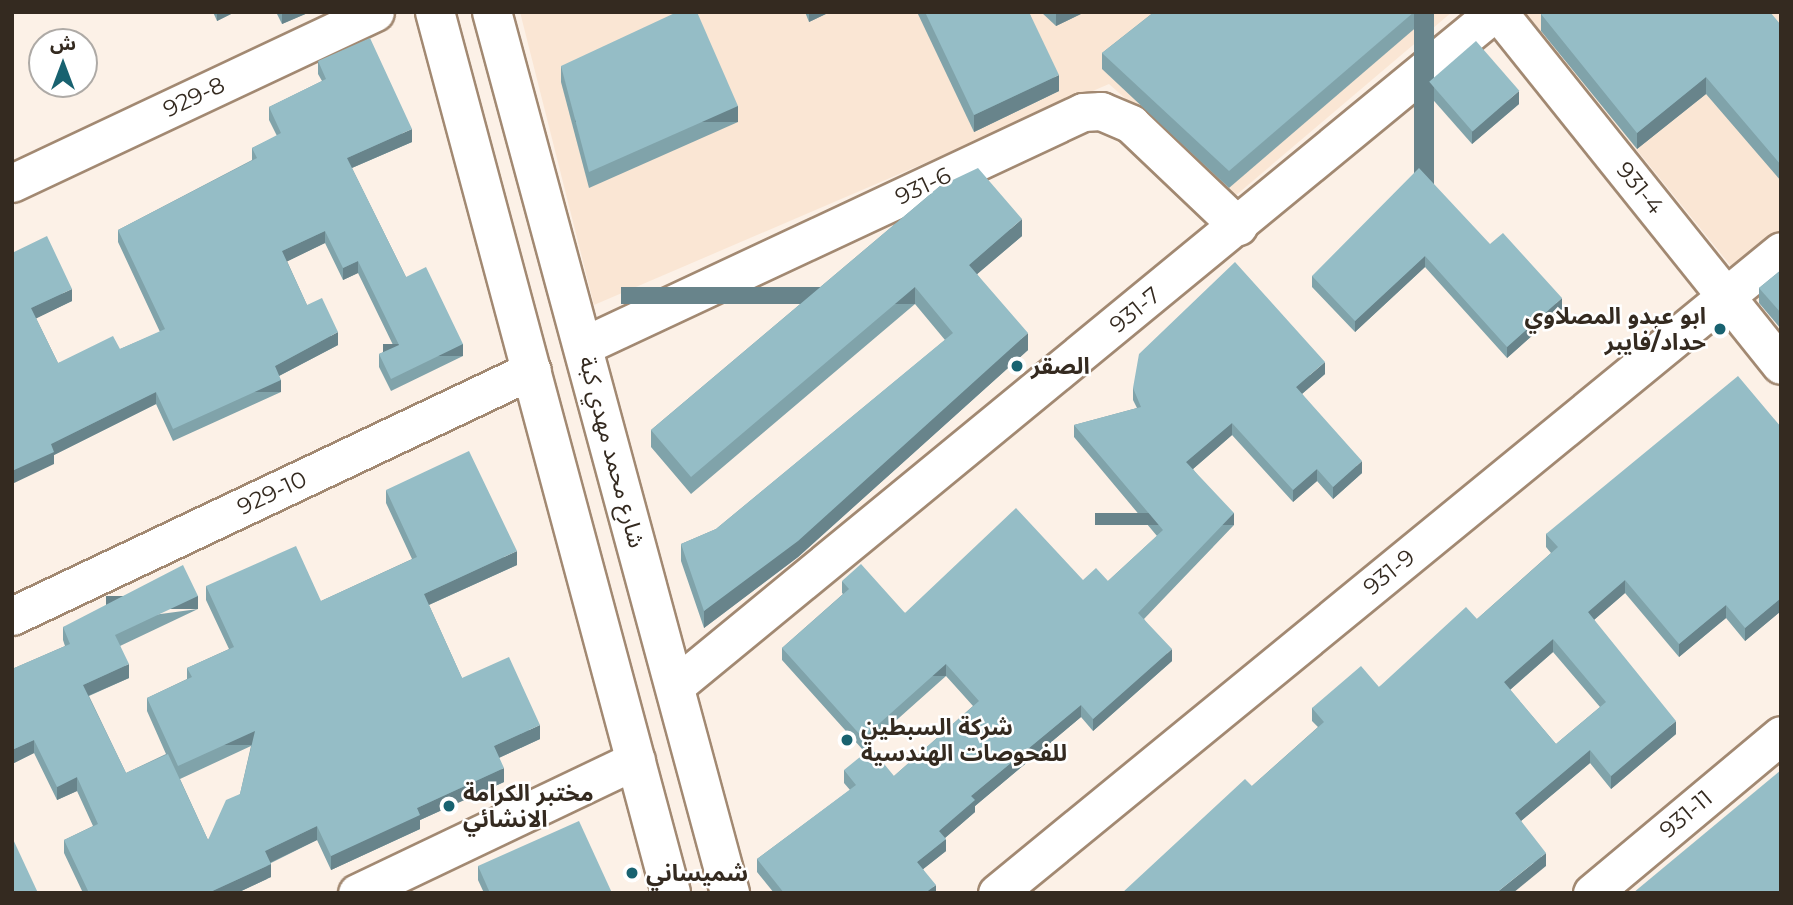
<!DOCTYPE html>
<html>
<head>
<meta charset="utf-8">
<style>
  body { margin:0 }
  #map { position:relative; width:1793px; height:905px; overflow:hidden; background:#fcf1e7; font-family:Montserrat,"Noto Sans Arabic",sans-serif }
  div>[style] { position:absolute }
  .built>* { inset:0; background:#fae6d4 }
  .roads { filter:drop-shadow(2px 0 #a28972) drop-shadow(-2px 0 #a28972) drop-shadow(0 2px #a28972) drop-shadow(0 -2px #a28972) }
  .street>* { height:37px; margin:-18.5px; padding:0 18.5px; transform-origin:18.5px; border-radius:18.5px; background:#fff }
  .secondary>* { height:38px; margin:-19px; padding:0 19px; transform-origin:19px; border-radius:19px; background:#fff }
  .wall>* { inset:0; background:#80a3aa }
  .shaded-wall>* { inset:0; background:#68848b; transform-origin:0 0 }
  .building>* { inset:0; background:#95bdc6; transform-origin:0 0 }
  .dots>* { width:19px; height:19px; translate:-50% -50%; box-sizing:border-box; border:4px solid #fff; border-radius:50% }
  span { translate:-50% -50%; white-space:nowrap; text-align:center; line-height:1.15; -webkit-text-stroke:5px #fff; paint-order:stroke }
  .street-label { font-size:23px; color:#342a20 }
  .poi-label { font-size:23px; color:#342a20; font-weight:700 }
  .right { translate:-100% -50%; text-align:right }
  .left { translate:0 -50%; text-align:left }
  .frame { position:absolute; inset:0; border:14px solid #342a20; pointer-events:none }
  .north { position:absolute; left:28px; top:28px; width:70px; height:70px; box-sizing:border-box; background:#fff; border:2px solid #aeaaa6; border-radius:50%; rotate:0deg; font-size:19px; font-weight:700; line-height:28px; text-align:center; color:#342a20 }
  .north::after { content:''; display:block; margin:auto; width:24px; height:32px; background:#186270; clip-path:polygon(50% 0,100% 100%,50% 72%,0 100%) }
</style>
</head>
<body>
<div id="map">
  <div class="built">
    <i style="clip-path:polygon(520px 12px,1452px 12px,1235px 196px,1109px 84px,594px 305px)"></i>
    <i style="clip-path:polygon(1781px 12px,1781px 328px,1526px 13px)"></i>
  </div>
  <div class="roads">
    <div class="street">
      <i style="left:1498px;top:12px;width:452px;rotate:51.3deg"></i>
      <i style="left:12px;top:183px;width:401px;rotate:-25.2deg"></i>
      <i style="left:583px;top:346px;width:552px;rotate:-25.08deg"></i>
      <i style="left:1083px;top:112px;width:18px;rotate:-3deg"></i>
      <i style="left:1101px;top:111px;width:33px;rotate:23deg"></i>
      <i style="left:1131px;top:124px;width:148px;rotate:43.6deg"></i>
      <i style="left:12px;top:616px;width:575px;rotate:-25.32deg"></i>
      <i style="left:675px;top:686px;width:1061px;rotate:-39.42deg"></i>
      <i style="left:357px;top:893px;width:309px;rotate:-25.5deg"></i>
      <i style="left:997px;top:893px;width:1013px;rotate:-39.31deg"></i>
      <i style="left:1592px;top:893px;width:246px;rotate:-39.9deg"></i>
    </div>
    <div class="secondary">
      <i style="left:435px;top:12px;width:912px;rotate:75deg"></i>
      <i style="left:492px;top:12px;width:913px;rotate:74.88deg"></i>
    </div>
  </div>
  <div class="wall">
    <i style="clip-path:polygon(213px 12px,235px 12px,217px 21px)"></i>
    <i style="clip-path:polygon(276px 12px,310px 12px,282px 24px)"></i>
    <i style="clip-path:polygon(805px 12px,830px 12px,809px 22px)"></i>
    <i style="clip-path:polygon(917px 12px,1029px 12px,1059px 91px,974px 132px)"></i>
    <i style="clip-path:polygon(1041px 12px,1085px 12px,1056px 26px)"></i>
    <i style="clip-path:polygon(1154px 12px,1434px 12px,1229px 188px,1102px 69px,1102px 53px)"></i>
    <i style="clip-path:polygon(1541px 14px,1781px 25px,1781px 181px,1706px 94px,1637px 149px,1541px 31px)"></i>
    <i style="clip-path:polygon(318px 61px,412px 142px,352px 168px,406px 277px,463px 356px,391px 391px,379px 367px,379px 354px,394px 347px,358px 273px,343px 280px,325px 243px,287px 261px,307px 305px,338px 345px,279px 376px,281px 392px,173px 441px,156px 404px,54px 455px,54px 464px,12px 253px,72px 301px,36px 318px,58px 363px,120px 349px,160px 332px,118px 242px,118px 230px,252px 160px,252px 148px,277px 136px,269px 120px,269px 107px,322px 81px,318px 74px)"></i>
    <i style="clip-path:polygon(561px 66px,738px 122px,589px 188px,561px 82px)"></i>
    <i style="clip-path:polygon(1428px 81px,1519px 104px,1472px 144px,1428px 94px)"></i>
    <i style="clip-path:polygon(940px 186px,1022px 236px,977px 274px,1028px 350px,798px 557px,704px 628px,681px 561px,681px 544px,716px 529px,945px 340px,915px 304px,691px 494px,651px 447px,651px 430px)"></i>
    <i style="clip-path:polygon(1490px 244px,1562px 309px,1507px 358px,1425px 267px,1355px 332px,1312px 287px,1312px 276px)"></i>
    <i style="clip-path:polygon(1781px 270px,1781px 329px,1759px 303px,1759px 288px)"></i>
    <i style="clip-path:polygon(1325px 374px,1302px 394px,1362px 473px,1333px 499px,1317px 481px,1293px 502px,1232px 435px,1193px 469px,1234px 525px,1144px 619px,1172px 661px,1093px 731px,1081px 717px,975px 806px,975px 812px,945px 838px,946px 851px,923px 869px,936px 893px,774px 893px,757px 872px,757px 859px,850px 790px,844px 783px,844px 770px,894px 776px,973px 706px,946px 676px,863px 750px,782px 660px,782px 648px,843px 594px,842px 593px,842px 581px,905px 613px,1083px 580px,1108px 581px,1157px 536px,1074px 437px,1074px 425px,1137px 408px,1133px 400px,1133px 388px)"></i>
    <i style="clip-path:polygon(evenodd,1781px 427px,1781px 611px,1745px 641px,1726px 618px,1679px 657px,1625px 593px,1594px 620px,1676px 734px,1611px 789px,1590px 763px,1521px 821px,1546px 866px,1252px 786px,1318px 727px,1312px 721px,1312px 708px,1379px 687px,1477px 619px,1551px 553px,1546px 547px,1546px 534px,1781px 427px,1553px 652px,1600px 707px,1556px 744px,1510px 690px,1553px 652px)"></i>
    <i style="clip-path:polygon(evenodd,386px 490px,517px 565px,429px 605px,462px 678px,540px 739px,499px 758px,504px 782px,420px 820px,420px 829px,331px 870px,317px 840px,271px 863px,271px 877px,237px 893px,83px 893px,64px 853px,64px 840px,93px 826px,77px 791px,57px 800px,34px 753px,12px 764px,12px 669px,65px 646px,63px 640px,63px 627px,198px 609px,120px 646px,129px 678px,89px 696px,126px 773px,166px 754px,147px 711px,147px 698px,187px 679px,187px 668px,229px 649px,206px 600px,206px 586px,321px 601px,412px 559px,386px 503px,386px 490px,251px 746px,240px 794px,208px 840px,180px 779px,251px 746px)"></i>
    <i style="clip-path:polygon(478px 866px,612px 893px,484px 893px,478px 880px)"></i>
  </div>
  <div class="shaded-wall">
    <i style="clip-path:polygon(217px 12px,235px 12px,217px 21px)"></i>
    <i style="clip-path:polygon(282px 12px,310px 12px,282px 24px)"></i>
    <i style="clip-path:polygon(809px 12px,830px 12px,809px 22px)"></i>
    <i style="clip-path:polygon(1056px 12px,1085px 12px,1056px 26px)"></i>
    <i style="left:1414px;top:12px;width:20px;height:244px"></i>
    <i style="clip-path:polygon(1059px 75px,1059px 91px,974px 132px,974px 115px)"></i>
    <i style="clip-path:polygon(1706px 77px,1706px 94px,1637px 149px,1637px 133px)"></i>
    <i style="clip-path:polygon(1519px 91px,1519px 104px,1472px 144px,1472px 131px)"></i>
    <i style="left:738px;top:106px;width:16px;height:163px;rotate:90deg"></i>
    <i style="clip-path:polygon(412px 129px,412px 142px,347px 170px,347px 158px)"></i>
    <i style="clip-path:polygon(1022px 219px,1022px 236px,969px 281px,969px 265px)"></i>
    <i style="clip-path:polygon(325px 231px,325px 243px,282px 264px,282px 251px)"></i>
    <i style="clip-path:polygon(1425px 256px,1425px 267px,1355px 332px,1355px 321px)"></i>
    <i style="clip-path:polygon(358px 261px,358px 273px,343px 280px,343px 268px)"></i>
    <i style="left:915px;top:287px;width:17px;height:294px;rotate:90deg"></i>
    <i style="clip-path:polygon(72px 289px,72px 301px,31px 321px,31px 308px)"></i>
    <i style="clip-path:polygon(1562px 298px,1562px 309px,1507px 358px,1507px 347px)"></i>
    <i style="clip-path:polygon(338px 332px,338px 345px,275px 378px,275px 366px)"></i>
    <i style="clip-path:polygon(1028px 333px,1028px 350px,798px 557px,704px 628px,704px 611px)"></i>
    <i style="left:463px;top:344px;width:12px;height:80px;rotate:90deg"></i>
    <i style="clip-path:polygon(1325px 362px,1325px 374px,1296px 399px,1296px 387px)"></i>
    <i style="left:281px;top:380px;width:12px;height:119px;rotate:90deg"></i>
    <i style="clip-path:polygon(156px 392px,156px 404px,54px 455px,54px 464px,12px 484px,12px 471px,51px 444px)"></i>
    <i style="clip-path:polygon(1232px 423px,1232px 435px,1186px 475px,1186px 462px)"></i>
    <i style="clip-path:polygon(1362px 461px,1362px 473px,1333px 499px,1333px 487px)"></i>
    <i style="clip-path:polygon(1317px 469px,1317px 481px,1293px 502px,1293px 490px)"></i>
    <i style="left:1234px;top:513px;width:12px;height:139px;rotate:90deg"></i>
    <i style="clip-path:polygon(517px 551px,517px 565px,424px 607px,424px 594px)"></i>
    <i style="clip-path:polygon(1625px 580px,1625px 593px,1588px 625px,1588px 612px)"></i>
    <i style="left:198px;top:596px;width:13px;height:92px;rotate:90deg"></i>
    <i style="clip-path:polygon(1781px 598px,1781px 611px,1745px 641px,1745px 628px)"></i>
    <i style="clip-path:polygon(1726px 605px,1726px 618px,1679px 657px,1679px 644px)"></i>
    <i style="clip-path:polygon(1553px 639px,1553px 652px,1504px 695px,1504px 682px)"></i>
    <i style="clip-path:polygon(1172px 649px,1172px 661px,1093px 731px,1093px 719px)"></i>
    <i style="clip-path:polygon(129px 664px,129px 678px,83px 698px,83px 685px)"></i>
    <i style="left:946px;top:664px;width:12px;height:111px;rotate:90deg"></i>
    <i style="clip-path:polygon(1081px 705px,1081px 717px,975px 806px,975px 812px,939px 843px,939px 831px,971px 796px)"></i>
    <i style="clip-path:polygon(1676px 721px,1676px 734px,1611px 789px,1611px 776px)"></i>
    <i style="clip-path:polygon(540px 725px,540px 739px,494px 760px,494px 746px)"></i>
    <i style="left:255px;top:731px;width:14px;height:85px;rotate:90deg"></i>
    <i style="clip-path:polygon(34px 740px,34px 753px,12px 764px,12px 750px)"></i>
    <i style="clip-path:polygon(1590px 750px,1590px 763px,1515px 826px,1515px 813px)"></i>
    <i style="clip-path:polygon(504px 768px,504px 782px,420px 820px,420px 829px,331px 870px,331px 856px,417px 808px)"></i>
    <i style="clip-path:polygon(77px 777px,77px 791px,57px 800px,57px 787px)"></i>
    <i style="clip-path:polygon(317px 826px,317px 840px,265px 865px,265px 851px)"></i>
    <i style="clip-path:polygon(946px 839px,946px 851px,917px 874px,917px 862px)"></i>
    <i style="clip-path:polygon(1546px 853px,1546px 866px,1513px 893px,1496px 893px)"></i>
    <i style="clip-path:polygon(271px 864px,271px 877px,237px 893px,208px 893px)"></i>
    <i style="clip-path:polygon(936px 885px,936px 893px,925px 893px)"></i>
  </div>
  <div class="building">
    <i style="clip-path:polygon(677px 12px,697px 12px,738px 106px,589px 172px,561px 66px)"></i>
    <i style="clip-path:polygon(925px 12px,1029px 12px,1059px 75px,974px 115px)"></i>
    <i style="clip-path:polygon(1154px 12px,1414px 12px,1229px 171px,1102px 53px)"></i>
    <i style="clip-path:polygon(1541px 12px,1770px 12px,1781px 25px,1781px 165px,1706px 77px,1637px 133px,1541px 14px)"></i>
    <i style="clip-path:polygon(370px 38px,412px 129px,347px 158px,406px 277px,426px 267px,463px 344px,391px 379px,379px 354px,399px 345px,358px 261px,343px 268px,325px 231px,282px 251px,307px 305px,322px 298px,338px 332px,275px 366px,281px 380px,173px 429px,156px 392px,51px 444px,54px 452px,12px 471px,12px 253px,47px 236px,72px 289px,31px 308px,58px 363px,113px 336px,120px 349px,165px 329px,118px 230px,257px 158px,252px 148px,281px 133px,269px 107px,326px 79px,318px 61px)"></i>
    <i style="left:1476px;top:41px;width:66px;height:62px;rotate:49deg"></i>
    <i style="clip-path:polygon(978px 168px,1022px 219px,969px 265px,1028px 333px,798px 541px,704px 611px,681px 544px,716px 529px,953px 333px,915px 287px,691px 477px,651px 430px,940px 186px)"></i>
    <i style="clip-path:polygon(1419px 168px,1490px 244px,1503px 233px,1562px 298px,1507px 347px,1425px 256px,1355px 321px,1312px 276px)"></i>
    <i style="clip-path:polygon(1235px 262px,1325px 362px,1296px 387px,1362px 461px,1333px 487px,1317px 469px,1293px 490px,1232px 423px,1186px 462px,1234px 513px,1138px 613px,1172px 649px,1093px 719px,1081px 705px,971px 796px,975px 800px,939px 831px,946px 839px,917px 862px,936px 885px,925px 893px,784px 893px,757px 859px,856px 785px,844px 770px,871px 748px,894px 776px,979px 701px,946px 664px,863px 738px,782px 648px,849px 589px,842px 581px,861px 564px,905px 613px,1016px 508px,1083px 580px,1096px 568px,1108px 581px,1163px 530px,1074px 425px,1141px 407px,1133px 388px,1139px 354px)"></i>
    <i style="clip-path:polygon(1781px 270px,1781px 313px,1759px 288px)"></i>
    <i style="clip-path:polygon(evenodd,1738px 376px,1781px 427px,1781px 598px,1745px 628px,1726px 605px,1679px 644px,1625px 580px,1588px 612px,1676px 721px,1611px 776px,1590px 750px,1515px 813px,1546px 853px,1496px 893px,1122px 893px,1245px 779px,1252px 786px,1324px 722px,1312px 708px,1361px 666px,1379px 687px,1466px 607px,1477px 619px,1558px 547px,1546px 534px,1738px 376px,1553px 639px,1606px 702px,1556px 744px,1504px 682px,1553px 639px)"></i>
    <i style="clip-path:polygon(469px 451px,517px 551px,424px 594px,462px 678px,509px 657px,540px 725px,494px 746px,504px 768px,417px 808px,420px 815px,331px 856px,317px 826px,265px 851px,271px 864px,208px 893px,89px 893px,64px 840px,98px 824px,77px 777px,57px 787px,34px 740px,12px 750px,12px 669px,70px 644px,63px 627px,183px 565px,198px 596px,115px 635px,129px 664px,83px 685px,126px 773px,168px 754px,208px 840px,226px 800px,240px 794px,255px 731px,178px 766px,147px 698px,192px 677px,187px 668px,234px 647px,206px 586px,296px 546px,321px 601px,417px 557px,386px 490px)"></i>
    <i style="clip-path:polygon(1781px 770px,1781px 893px,1633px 893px)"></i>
    <i style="clip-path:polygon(579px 821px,612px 893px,490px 893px,478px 866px)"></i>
    <i style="clip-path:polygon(12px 837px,38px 893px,12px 893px)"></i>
  </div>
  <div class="dots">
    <i style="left:1720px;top:329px;background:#186270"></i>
    <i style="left:1017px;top:366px;background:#186270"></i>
    <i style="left:847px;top:740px;background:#186270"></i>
    <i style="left:449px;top:806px;background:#186270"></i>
    <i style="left:632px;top:873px;background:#186270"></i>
  </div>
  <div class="street-label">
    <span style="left:194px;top:97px;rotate:-25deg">929-8</span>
    <span style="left:923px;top:186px;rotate:-25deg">931-6</span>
    <span style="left:1640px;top:188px;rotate:51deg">931-4</span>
    <span style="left:1135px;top:310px;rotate:-39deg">931-7</span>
    <span style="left:612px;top:452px;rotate:75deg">شارع محمد مهدي كبة</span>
    <span style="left:272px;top:493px;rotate:-25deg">929-10</span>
    <span style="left:1389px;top:572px;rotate:-39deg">931-9</span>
    <span style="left:1686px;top:814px;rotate:-40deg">931-11</span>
  </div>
  <div class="poi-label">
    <span class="right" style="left:1706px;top:329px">ابو عبدو المصلاوي<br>حداد/فايبر</span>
    <span class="left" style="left:1031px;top:366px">الصقر</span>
    <span class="left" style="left:861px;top:740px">شركة السبطين<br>للفحوصات الهندسية</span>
    <span class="left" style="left:463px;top:806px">مختبر الكرامة<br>الانشائي</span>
    <span class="left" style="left:646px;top:873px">شميساني</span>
  </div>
  <div class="frame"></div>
  <div class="north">ش</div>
</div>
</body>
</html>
